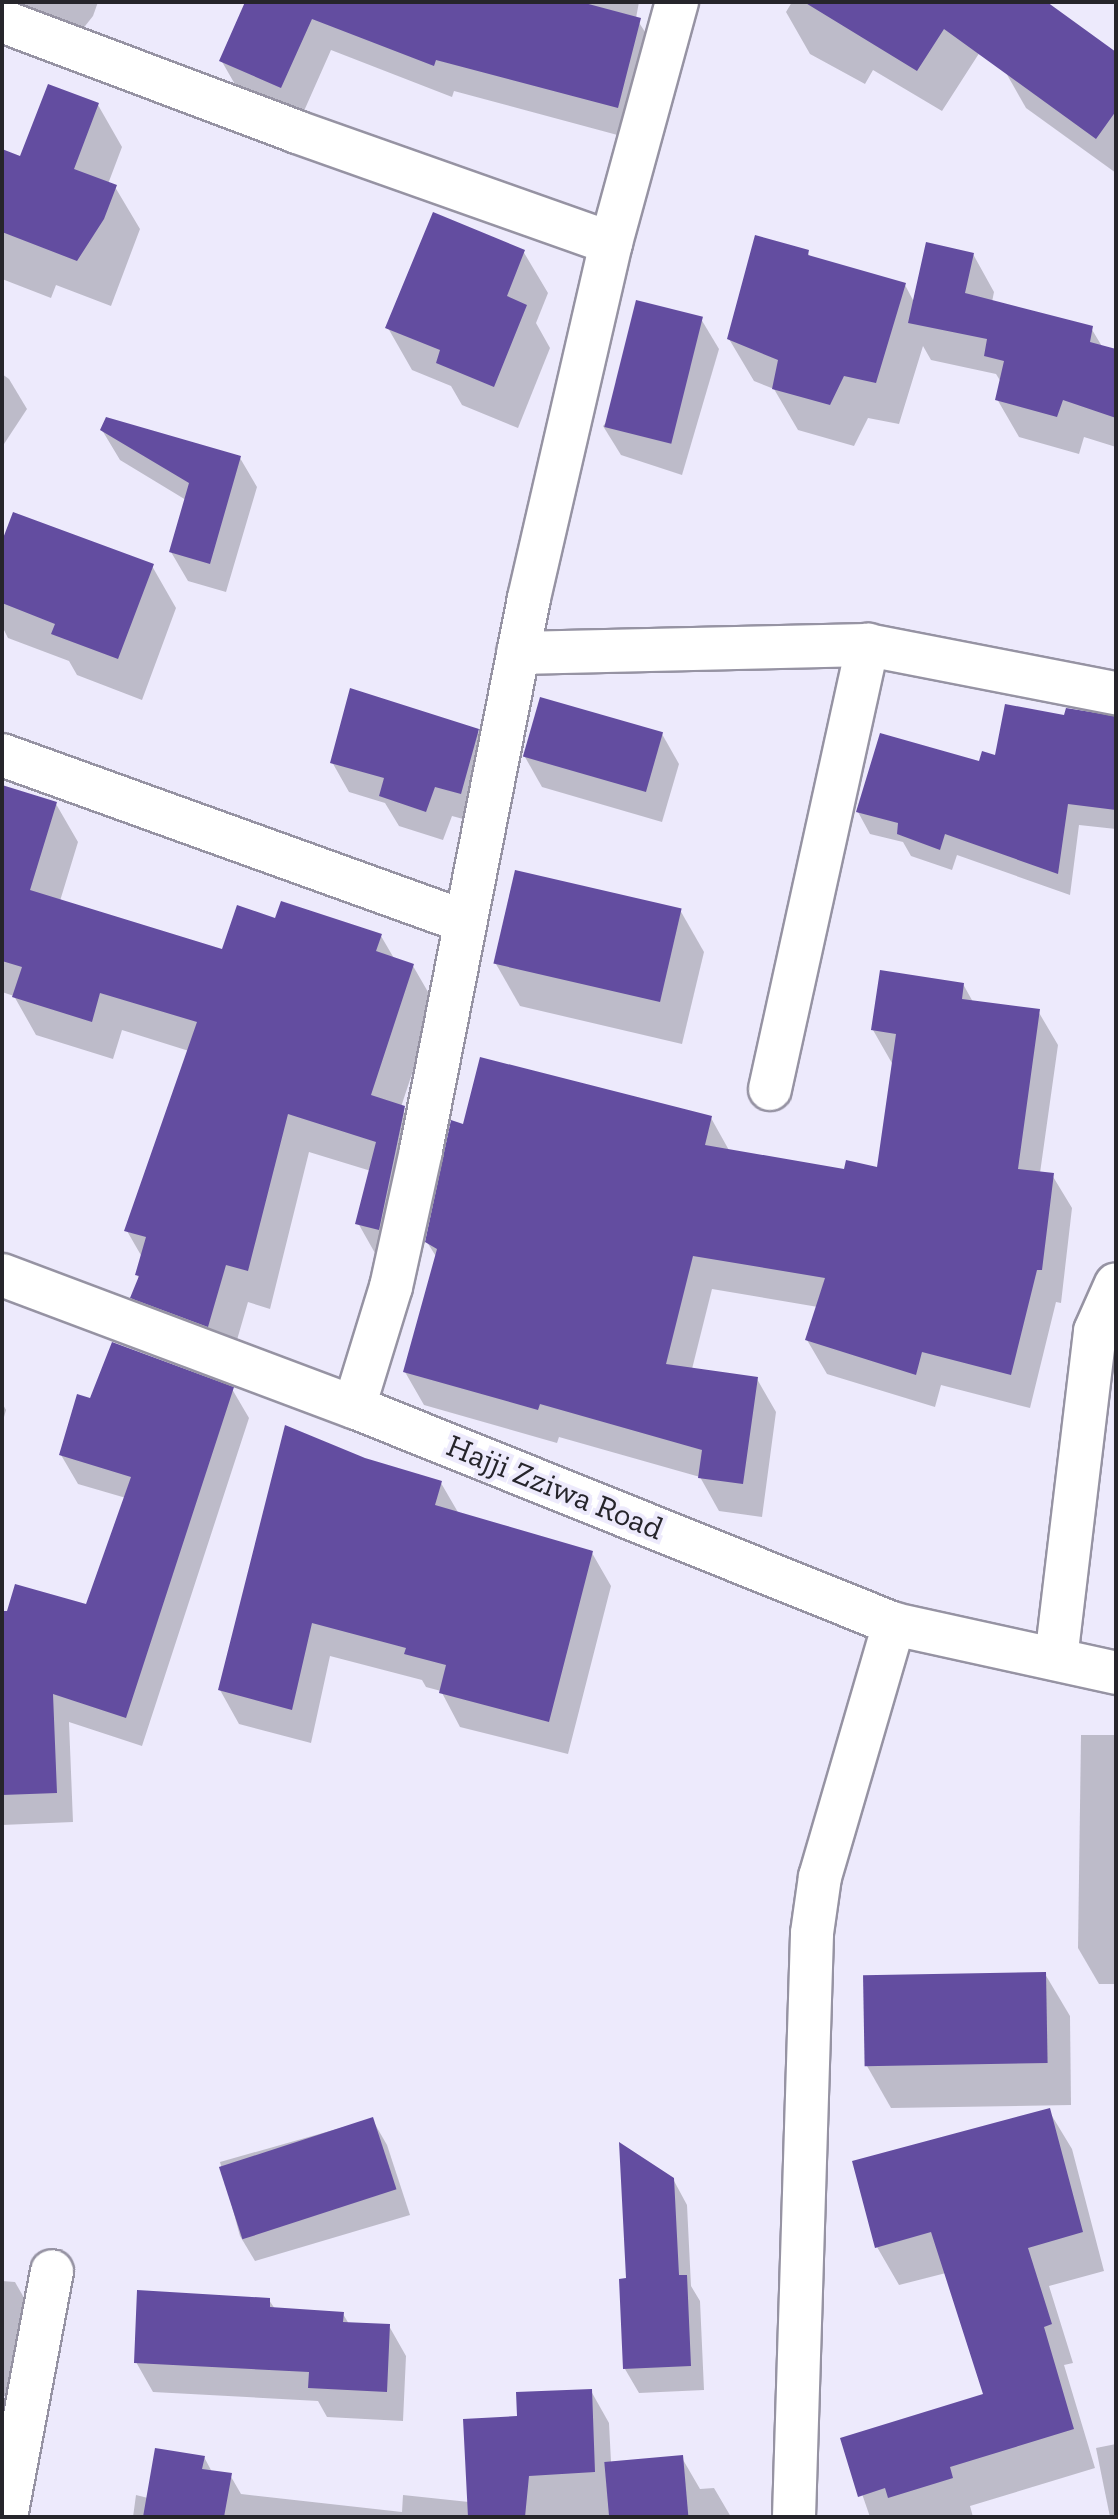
<!DOCTYPE html>
<html>
<head>
<meta charset="utf-8">
<style>
  body { margin:0 }
  #map { position:relative; width:1118px; height:2519px; overflow:hidden; background:#edeafc; font-family:"Zilla Slab",serif }
  div>[style] { position:absolute }
  .shadow>* { inset:0; background:#0003 }
  .building>* { inset:0; background:#634da0; transform-origin:0 0 }
  .roads { filter:drop-shadow(2px 0 #9693a3) drop-shadow(-2px 0 #9693a3) drop-shadow(0 2px #9693a3) drop-shadow(0 -2px #9693a3) }
  .minor>* { height:42px; margin:-21px; padding:0 21px; transform-origin:21px; border-radius:21px; background:#fff }
  span { translate:-50% -50%; white-space:nowrap; text-align:center; line-height:1.15; -webkit-text-stroke:8px #edeafc; paint-order:stroke }
  .street-label { font-size:32px; color:#26252b }
  .frame { position:absolute; inset:0; border:4px solid #26252b; pointer-events:none }
</style>
</head>
<body>
<div id="map">
  <div class="shadow">
    <i style="clip-path:polygon(5px 2px,98px 2px,93px 16px,78px 35px)"></i>
    <i style="clip-path:polygon(247px 2px,639px 2px,636px 18px,658px 52px,636px 140px,454px 91px,452px 97px,331px 50px,300px 120px,240px 93px,221px 60px)"></i>
    <i style="clip-path:polygon(792px 2px,965px 2px,987px 41px,942px 111px,873px 70px,865px 84px,810px 54px,786px 12px)"></i>
    <i style="clip-path:polygon(1116px 54px,1116px 173px,1026px 108px,1005px 71px)"></i>
    <i style="clip-path:polygon(98px 105px,122px 147px,108px 184px,115px 187px,140px 229px,111px 306px,56px 285px,51px 298px,2px 279px,2px 151px,21px 158px)"></i>
    <i style="clip-path:polygon(523px 251px,548px 293px,536px 323px,550px 348px,518px 428px,462px 405px,451px 386px,412px 370px,388px 328px)"></i>
    <i style="clip-path:polygon(807px 252px,812px 259px,905px 285px,914px 302px,973px 254px,994px 292px,992px 302px,1091px 328px,1103px 348px,1116px 352px,1116px 447px,1084px 437px,1079px 454px,1019px 437px,997px 399px,1001px 382px,996px 374px,931px 360px,923px 346px,899px 424px,868px 418px,854px 446px,798px 430px,774px 389px,754px 381px,729px 339px)"></i>
    <i style="clip-path:polygon(701px 319px,719px 349px,682px 475px,621px 455px,603px 426px)"></i>
    <i style="clip-path:polygon(2px 374px,9px 379px,27px 409px,2px 447px)"></i>
    <i style="clip-path:polygon(102px 430px,240px 458px,257px 487px,226px 592px,188px 581px,171px 552px,186px 500px,120px 460px)"></i>
    <i style="clip-path:polygon(2px 547px,152px 566px,176px 608px,142px 700px,77px 675px,69px 661px,8px 638px,2px 626px)"></i>
    <i style="clip-path:polygon(1065px 718px,1116px 720px,1116px 829px,1079px 825px,1070px 895px,957px 855px,952px 870px,911px 856px,903px 842px,870px 834px,858px 812px,996px 758px)"></i>
    <i style="clip-path:polygon(478px 731px,495px 760px,478px 823px,452px 816px,443px 840px,399px 826px,385px 803px,349px 792px,332px 762px)"></i>
    <i style="clip-path:polygon(662px 734px,679px 764px,662px 822px,542px 787px,525px 757px)"></i>
    <i style="clip-path:polygon(2px 787px,56px 804px,78px 842px,60px 901px,223px 951px,276px 920px,381px 936px,395px 960px,413px 966px,435px 1004px,401px 1107px,426px 1146px,380px 1262px,358px 1223px,371px 1171px,309px 1152px,270px 1309px,248px 1302px,230px 1364px,155px 1336px,133px 1297px,140px 1280px,137px 1275px,142px 1257px,127px 1231px,189px 1051px,122px 1030px,113px 1059px,36px 1035px,14px 996px,2px 992px)"></i>
    <i style="clip-path:polygon(680px 910px,704px 952px,682px 1044px,520px 1006px,496px 964px)"></i>
    <i style="clip-path:polygon(963px 984px,973px 1002px,1038px 1011px,1058px 1045px,1040px 1173px,1052px 1175px,1072px 1208px,1061px 1303px,1056px 1302px,1030px 1408px,941px 1385px,935px 1407px,827px 1374px,807px 1340px,818px 1307px,712px 1289px,692px 1369px,757px 1379px,776px 1412px,762px 1517px,719px 1511px,700px 1477px,559px 1437px,557px 1443px,424px 1405px,405px 1372px,437px 1258px,427px 1242px,464px 1126px,711px 1118px,730px 1152px,846px 1171px,878px 1169px,893px 1065px,873px 1030px)"></i>
    <i style="clip-path:polygon(232px 1389px,249px 1418px,142px 1746px,69px 1722px,73px 1822px,2px 1825px,2px 1653px,87px 1607px,126px 1498px,78px 1484px,61px 1455px,91px 1400px)"></i>
    <i style="clip-path:polygon(2px 1403px,6px 1410px,2px 1424px)"></i>
    <i style="clip-path:polygon(441px 1483px,459px 1514px,592px 1553px,611px 1586px,568px 1754px,460px 1727px,441px 1691px,426px 1687px,422px 1680px,330px 1656px,311px 1743px,239px 1724px,220px 1690px)"></i>
    <i style="clip-path:polygon(1081px 1735px,1116px 1735px,1116px 1984px,1099px 1984px,1078px 1948px)"></i>
    <i style="clip-path:polygon(1045px 1974px,1070px 2016px,1071px 2105px,891px 2108px,867px 2066px)"></i>
    <i style="clip-path:polygon(1049px 2111px,1072px 2149px,1104px 2271px,1049px 2286px,1073px 2363px,1064px 2365px,1095px 2468px,970px 2506px,973px 2517px,870px 2517px,843px 2439px,986px 2395px,946px 2273px,899px 2285px,877px 2247px)"></i>
    <i style="clip-path:polygon(372px 2119px,387px 2145px,410px 2215px,255px 2261px,240px 2236px,220px 2162px)"></i>
    <i style="clip-path:polygon(673px 2179px,687px 2205px,691px 2286px,700px 2301px,704px 2390px,639px 2393px,625px 2369px,628px 2280px)"></i>
    <i style="clip-path:polygon(2px 2281px,15px 2282px,39px 2324px,29px 2397px,2px 2396px)"></i>
    <i style="clip-path:polygon(269px 2300px,275px 2309px,343px 2314px,349px 2324px,389px 2326px,406px 2356px,403px 2421px,327px 2417px,318px 2401px,153px 2392px,136px 2362px)"></i>
    <i style="clip-path:polygon(591px 2391px,609px 2423px,611px 2462px,682px 2458px,700px 2489px,714px 2488px,731px 2517px,133px 2517px,136px 2495px,148px 2498px,204px 2457px,212px 2472px,230px 2475px,241px 2494px,402px 2512px,403px 2495px,469px 2502px,519px 2418px)"></i>
    <i style="clip-path:polygon(1116px 2444px,1116px 2517px,1110px 2517px,1096px 2448px)"></i>
  </div>
  <div class="building">
    <i style="clip-path:polygon(245px 2px,581px 2px,641px 18px,618px 108px,436px 60px,434px 66px,312px 19px,281px 88px,219px 61px)"></i>
    <i style="clip-path:polygon(804px 2px,1047px 2px,1116px 52px,1116px 111px,1096px 139px,944px 29px,917px 71px)"></i>
    <i style="clip-path:polygon(48px 84px,99px 103px,74px 169px,117px 185px,104px 219px,77px 261px,2px 232px,2px 149px,20px 156px)"></i>
    <i style="clip-path:polygon(433px 212px,525px 250px,507px 296px,527px 305px,494px 387px,436px 363px,440px 350px,385px 328px)"></i>
    <i style="clip-path:polygon(755px 235px,809px 250px,808px 255px,906px 283px,876px 383px,844px 376px,830px 405px,772px 389px,778px 360px,727px 339px)"></i>
    <i style="clip-path:polygon(926px 242px,974px 253px,965px 293px,1093px 326px,1090px 342px,1116px 349px,1116px 418px,1063px 400px,1057px 417px,995px 400px,1004px 361px,984px 356px,987px 339px,908px 323px)"></i>
    <i style="left:636px;top:300px;width:69px;height:131px;rotate:14deg"></i>
    <i style="clip-path:polygon(106px 417px,241px 456px,210px 564px,169px 552px,189px 483px,100px 430px)"></i>
    <i style="clip-path:polygon(13px 512px,154px 564px,118px 659px,51px 634px,55px 624px,2px 603px,2px 541px)"></i>
    <i style="clip-path:polygon(350px 688px,479px 729px,461px 794px,435px 787px,426px 812px,379px 796px,384px 778px,330px 763px)"></i>
    <i style="left:540px;top:697px;width:128px;height:62px;rotate:16deg"></i>
    <i style="clip-path:polygon(1005px 704px,1064px 715px,1066px 708px,1116px 716px,1116px 810px,1068px 804px,1058px 874px,945px 834px,940px 850px,897px 834px,898px 823px,856px 812px,880px 733px,979px 761px,982px 751px,995px 755px)"></i>
    <i style="clip-path:polygon(2px 785px,57px 802px,30px 890px,222px 949px,237px 905px,275px 918px,281px 901px,382px 934px,376px 951px,414px 964px,371px 1095px,405px 1106px,379px 1230px,355px 1224px,376px 1142px,288px 1114px,248px 1271px,226px 1265px,208px 1327px,130px 1298px,139px 1276px,135px 1275px,146px 1237px,124px 1231px,197px 1022px,100px 993px,92px 1022px,12px 997px,22px 967px,2px 961px)"></i>
    <i style="left:515px;top:870px;width:171px;height:96px;rotate:13deg"></i>
    <i style="clip-path:polygon(880px 970px,964px 983px,962px 999px,1040px 1009px,1018px 1169px,1054px 1173px,1042px 1270px,1037px 1270px,1011px 1375px,922px 1352px,916px 1375px,805px 1340px,825px 1278px,693px 1256px,666px 1364px,758px 1377px,743px 1484px,698px 1478px,702px 1450px,540px 1404px,538px 1410px,403px 1372px,437px 1249px,425px 1242px,451px 1120px,463px 1124px,480px 1057px,712px 1116px,705px 1145px,844px 1169px,846px 1160px,877px 1167px,896px 1034px,871px 1030px)"></i>
    <i style="clip-path:polygon(112px 1342px,234px 1387px,126px 1718px,53px 1694px,57px 1793px,2px 1795px,2px 1611px,7px 1611px,15px 1584px,86px 1604px,131px 1477px,59px 1455px,77px 1394px,90px 1398px)"></i>
    <i style="clip-path:polygon(285px 1425px,365px 1458px,442px 1481px,435px 1505px,593px 1551px,549px 1722px,439px 1693px,446px 1665px,404px 1654px,406px 1648px,312px 1623px,292px 1710px,218px 1690px)"></i>
    <i style="left:1046px;top:1972px;width:91px;height:183px;rotate:89deg"></i>
    <i style="clip-path:polygon(1050px 2108px,1083px 2232px,1028px 2248px,1052px 2324px,1044px 2327px,1074px 2429px,950px 2467px,953px 2478px,888px 2498px,885px 2488px,858px 2497px,840px 2438px,983px 2394px,931px 2232px,875px 2248px,852px 2161px)"></i>
    <i style="left:373px;top:2117px;width:76px;height:162px;rotate:72deg"></i>
    <i style="clip-path:polygon(619px 2142px,674px 2178px,679px 2275px,687px 2275px,691px 2366px,623px 2369px,619px 2279px,626px 2278px)"></i>
    <i style="clip-path:polygon(137px 2290px,270px 2298px,270px 2307px,344px 2312px,343px 2322px,390px 2324px,387px 2392px,308px 2388px,309px 2372px,134px 2363px)"></i>
    <i style="clip-path:polygon(592px 2389px,595px 2472px,529px 2476px,525px 2517px,468px 2517px,463px 2419px,517px 2416px,516px 2392px)"></i>
    <i style="clip-path:polygon(155px 2448px,205px 2456px,202px 2469px,232px 2473px,224px 2517px,143px 2517px)"></i>
    <i style="left:683px;top:2455px;width:62px;height:79px;rotate:85deg"></i>
  </div>
  <div class="roads">
    <div class="minor">
      <i style="left:2px;top:21px;width:315px;rotate:20.6deg"></i>
      <i style="left:297px;top:132px;width:333px;rotate:19.5deg"></i>
      <i style="left:518px;top:653px;width:350px;rotate:-1.3deg"></i>
      <i style="left:868px;top:645px;width:253px;rotate:11deg"></i>
      <i style="left:2px;top:755px;width:491px;rotate:19.8deg"></i>
      <i style="left:770px;top:1089px;width:455px;rotate:-77.6deg"></i>
      <i style="left:2px;top:1275px;width:376px;rotate:20.6deg"></i>
      <i style="left:354px;top:1407px;width:582px;rotate:21.89deg"></i>
      <i style="left:894px;top:1624px;width:227px;rotate:12.4deg"></i>
      <i style="left:354px;top:1407px;width:126px;rotate:-72.9deg"></i>
      <i style="left:391px;top:1287px;width:140px;rotate:-77.6deg"></i>
      <i style="left:421px;top:1150px;width:562px;rotate:-78.93deg"></i>
      <i style="left:529px;top:598px;width:364px;rotate:-77deg"></i>
      <i style="left:611px;top:243px;width:250px;rotate:-74.7deg"></i>
      <i style="left:1056px;top:1659px;width:330px;rotate:-83.2deg"></i>
      <i style="left:1095px;top:1331px;width:51px;rotate:-65.9deg"></i>
      <i style="left:6px;top:2517px;width:250px;rotate:-79.4deg"></i>
      <i style="left:794px;top:2517px;width:584px;rotate:-88.23deg"></i>
      <i style="left:812px;top:1933px;width:57px;rotate:-81.9deg"></i>
      <i style="left:820px;top:1877px;width:264px;rotate:-73.7deg"></i>
    </div>
  </div>
  <div class="street-label">
    <span style="left:555px;top:1487px;rotate:22deg">Hajji Zziwa Road</span>
  </div>
  <div class="frame"></div>
</div>
</body>
</html>
